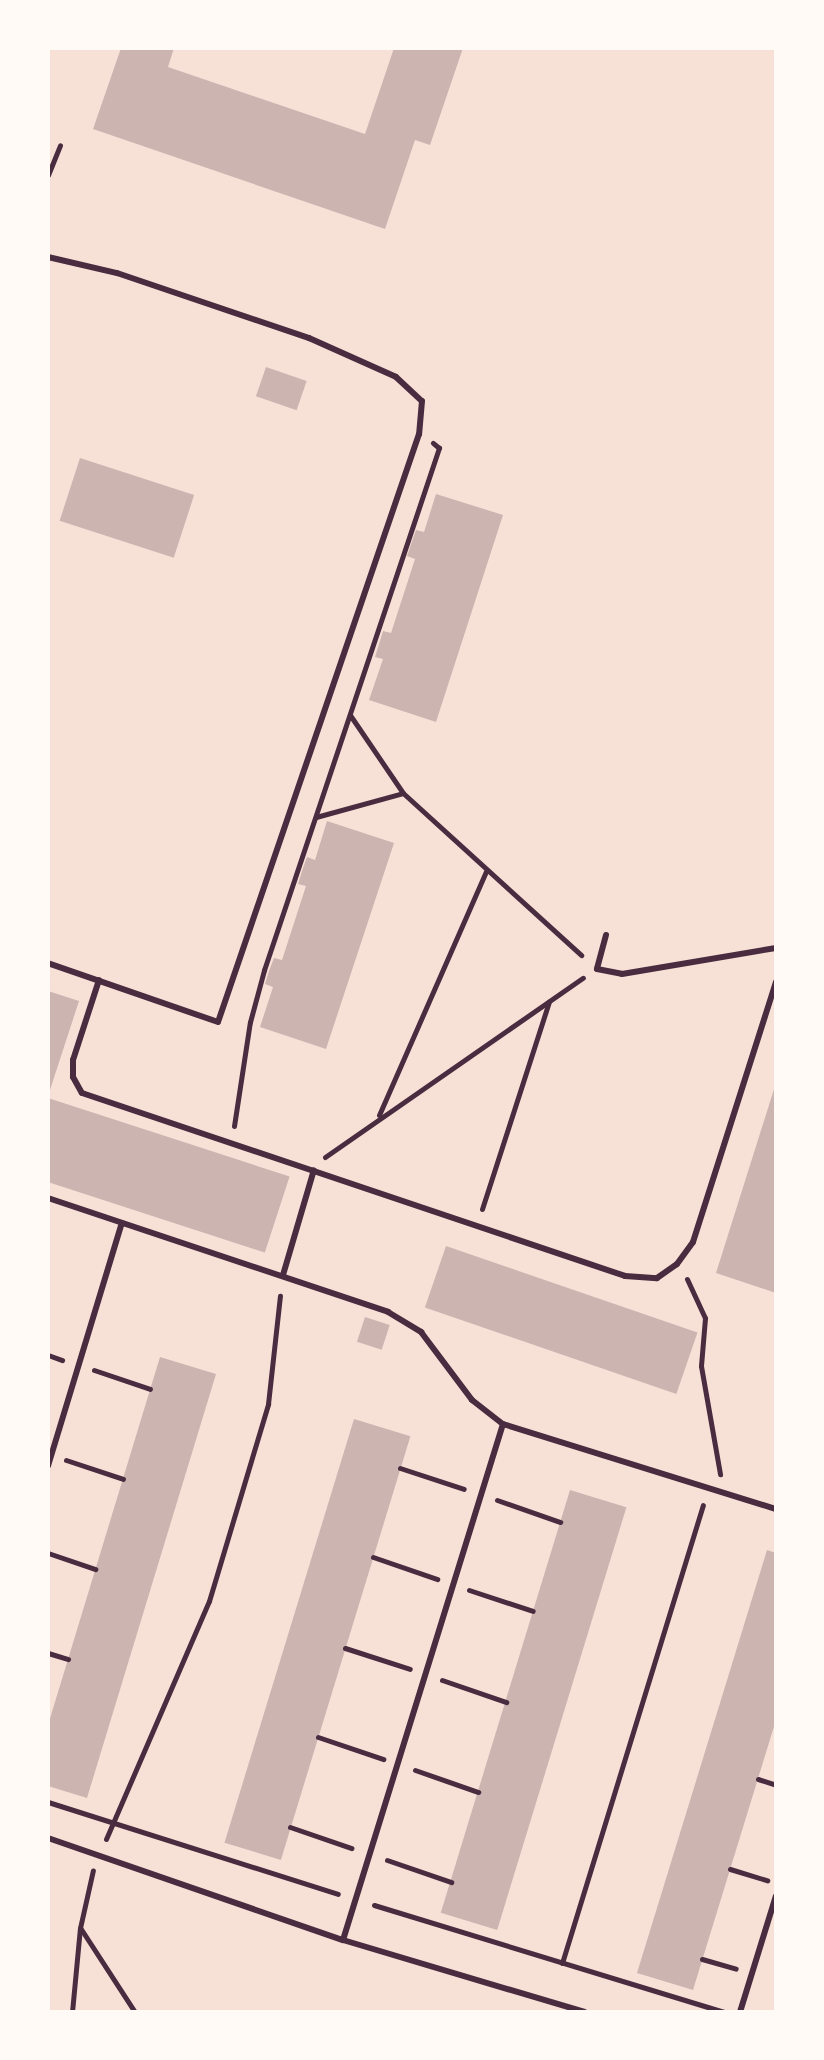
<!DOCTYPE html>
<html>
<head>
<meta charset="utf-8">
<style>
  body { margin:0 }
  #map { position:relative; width:824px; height:2060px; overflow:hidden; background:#f7e1d7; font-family:Ubuntu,sans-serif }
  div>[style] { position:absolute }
  .building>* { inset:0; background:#ccb4b1; transform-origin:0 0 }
  .path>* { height:5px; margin:-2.5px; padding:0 2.5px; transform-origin:2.5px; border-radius:2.5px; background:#4a2c40 }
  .service>* { height:6px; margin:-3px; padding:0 3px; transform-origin:3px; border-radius:3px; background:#4a2c40 }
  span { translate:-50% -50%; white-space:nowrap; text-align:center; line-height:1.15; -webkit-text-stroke:6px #fffaf5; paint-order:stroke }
  .frame { position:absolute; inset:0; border:50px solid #fffaf5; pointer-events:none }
</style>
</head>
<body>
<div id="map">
  <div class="building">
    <i style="clip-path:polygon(121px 48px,174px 48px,168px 67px,365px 134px,394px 48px,463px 48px,430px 145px,415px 140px,385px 229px,93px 129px)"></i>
    <i style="left:266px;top:367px;width:43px;height:31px;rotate:19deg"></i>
    <i style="left:80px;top:458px;width:120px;height:66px;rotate:18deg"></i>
    <i style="clip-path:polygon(436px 494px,503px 515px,436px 722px,369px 700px,383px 659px,375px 657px,383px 631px,391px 633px,415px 559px,407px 556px,411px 544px,416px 530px,424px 532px)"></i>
    <i style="clip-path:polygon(327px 821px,394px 843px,326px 1049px,260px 1027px,273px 987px,265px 984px,269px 971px,274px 958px,282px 960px,306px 886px,298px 884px,302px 871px,307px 857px,315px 860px)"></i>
    <i style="clip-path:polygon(48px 991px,79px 1001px,49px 1093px,48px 1093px)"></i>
    <i style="clip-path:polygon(775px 1086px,776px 1086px,776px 1293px,716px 1273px)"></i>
    <i style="left:48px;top:1098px;width:254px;height:80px;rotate:18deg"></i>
    <i style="left:446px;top:1246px;width:266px;height:65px;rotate:19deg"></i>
    <i style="left:365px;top:1317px;width:26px;height:26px;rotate:18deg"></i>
    <i style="clip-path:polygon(160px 1357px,216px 1374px,87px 1798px,48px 1786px,48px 1725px)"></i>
    <i style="left:354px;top:1419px;width:59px;height:443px;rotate:17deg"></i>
    <i style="left:570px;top:1490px;width:59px;height:442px;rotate:17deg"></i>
    <i style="clip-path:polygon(767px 1550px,776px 1553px,776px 1720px,693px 1990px,637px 1973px)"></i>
  </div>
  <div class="path">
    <i style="left:48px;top:175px;width:32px;rotate:-68deg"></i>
    <i style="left:350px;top:715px;width:94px;rotate:55.8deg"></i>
    <i style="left:403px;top:793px;width:241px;rotate:42.3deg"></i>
    <i style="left:316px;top:817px;width:90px;rotate:-15.4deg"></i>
    <i style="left:379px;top:1115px;width:266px;rotate:-66.3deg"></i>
    <i style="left:234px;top:1126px;width:105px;rotate:-81.3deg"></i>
    <i style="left:250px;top:1022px;width:54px;rotate:-74.9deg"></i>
    <i style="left:264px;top:970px;width:551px;rotate:-71.47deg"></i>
    <i style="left:439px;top:448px;width:8px;rotate:-140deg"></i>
    <i style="left:325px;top:1157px;width:314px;rotate:-34.8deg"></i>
    <i style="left:482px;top:1209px;width:218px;rotate:-72.1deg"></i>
    <i style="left:687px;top:1279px;width:43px;rotate:65.2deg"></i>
    <i style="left:705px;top:1318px;width:48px;rotate:94.8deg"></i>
    <i style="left:701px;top:1366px;width:110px;rotate:80deg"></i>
    <i style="left:48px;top:1355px;width:15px;rotate:20deg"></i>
    <i style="left:94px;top:1370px;width:59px;rotate:18.7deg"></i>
    <i style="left:66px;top:1460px;width:60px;rotate:18.4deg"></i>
    <i style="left:400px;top:1468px;width:67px;rotate:18.2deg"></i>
    <i style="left:497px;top:1500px;width:67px;rotate:19.2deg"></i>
    <i style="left:48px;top:1553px;width:50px;rotate:18.8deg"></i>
    <i style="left:373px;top:1557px;width:68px;rotate:19deg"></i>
    <i style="left:469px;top:1590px;width:67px;rotate:18.2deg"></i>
    <i style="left:345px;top:1648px;width:68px;rotate:17.9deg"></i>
    <i style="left:48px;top:1653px;width:21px;rotate:17deg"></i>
    <i style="left:442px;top:1680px;width:68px;rotate:19deg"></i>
    <i style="left:318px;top:1737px;width:69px;rotate:18.7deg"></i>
    <i style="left:415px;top:1770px;width:67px;rotate:19.2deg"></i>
    <i style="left:758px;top:1779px;width:19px;rotate:18deg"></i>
    <i style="left:48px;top:1802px;width:304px;rotate:17.6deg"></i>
    <i style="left:290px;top:1827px;width:65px;rotate:19deg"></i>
    <i style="left:106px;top:1839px;width:259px;rotate:-66.6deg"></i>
    <i style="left:209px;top:1601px;width:206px;rotate:-73.3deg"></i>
    <i style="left:268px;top:1404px;width:109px;rotate:-83.7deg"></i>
    <i style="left:387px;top:1860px;width:68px;rotate:19deg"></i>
    <i style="left:730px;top:1869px;width:39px;rotate:17deg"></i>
    <i style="left:374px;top:1905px;width:366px;rotate:17deg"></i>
    <i style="left:81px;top:1929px;width:99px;rotate:57deg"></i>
    <i style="left:702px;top:1959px;width:35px;rotate:16deg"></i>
    <i style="left:562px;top:1963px;width:479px;rotate:-72.9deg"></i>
    <i style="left:72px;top:2012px;width:84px;rotate:-84.6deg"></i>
    <i style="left:80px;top:1928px;width:59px;rotate:-77.4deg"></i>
  </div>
  <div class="service">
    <i style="left:48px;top:257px;width:71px;rotate:13.1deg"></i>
    <i style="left:117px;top:273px;width:203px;rotate:18.7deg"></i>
    <i style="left:309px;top:338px;width:95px;rotate:24.1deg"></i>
    <i style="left:396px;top:377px;width:35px;rotate:43deg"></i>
    <i style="left:422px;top:401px;width:33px;rotate:95deg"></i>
    <i style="left:419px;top:434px;width:621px;rotate:108.87deg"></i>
    <i style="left:218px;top:1022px;width:180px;rotate:-160.9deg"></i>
    <i style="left:606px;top:935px;width:35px;rotate:105deg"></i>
    <i style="left:597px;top:969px;width:25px;rotate:11deg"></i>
    <i style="left:622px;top:974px;width:156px;rotate:-9.6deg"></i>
    <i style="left:99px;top:980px;width:84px;rotate:108deg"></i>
    <i style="left:73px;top:1060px;width:17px;rotate:90deg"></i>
    <i style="left:73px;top:1077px;width:18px;rotate:61deg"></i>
    <i style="left:82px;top:1093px;width:573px;rotate:18.62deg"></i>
    <i style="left:625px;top:1276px;width:32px;rotate:4deg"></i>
    <i style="left:657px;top:1278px;width:24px;rotate:-35deg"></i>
    <i style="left:677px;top:1264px;width:27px;rotate:-54deg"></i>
    <i style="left:693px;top:1242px;width:273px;rotate:-72.3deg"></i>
    <i style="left:48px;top:1198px;width:359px;rotate:18.5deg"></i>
    <i style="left:388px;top:1312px;width:39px;rotate:31deg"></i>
    <i style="left:421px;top:1332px;width:85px;rotate:53.1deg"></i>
    <i style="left:472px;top:1400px;width:39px;rotate:38deg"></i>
    <i style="left:283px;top:1275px;width:109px;rotate:-73.6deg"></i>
    <i style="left:48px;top:1466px;width:254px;rotate:-73.1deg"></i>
    <i style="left:48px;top:1838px;width:312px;rotate:19.1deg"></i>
    <i style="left:343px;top:1940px;width:252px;rotate:16.6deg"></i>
    <i style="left:343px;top:1940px;width:540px;rotate:-72.77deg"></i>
    <i style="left:503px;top:1424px;width:286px;rotate:17.3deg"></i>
    <i style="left:740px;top:2012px;width:121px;rotate:-72.8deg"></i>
  </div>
  <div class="frame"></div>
</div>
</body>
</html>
